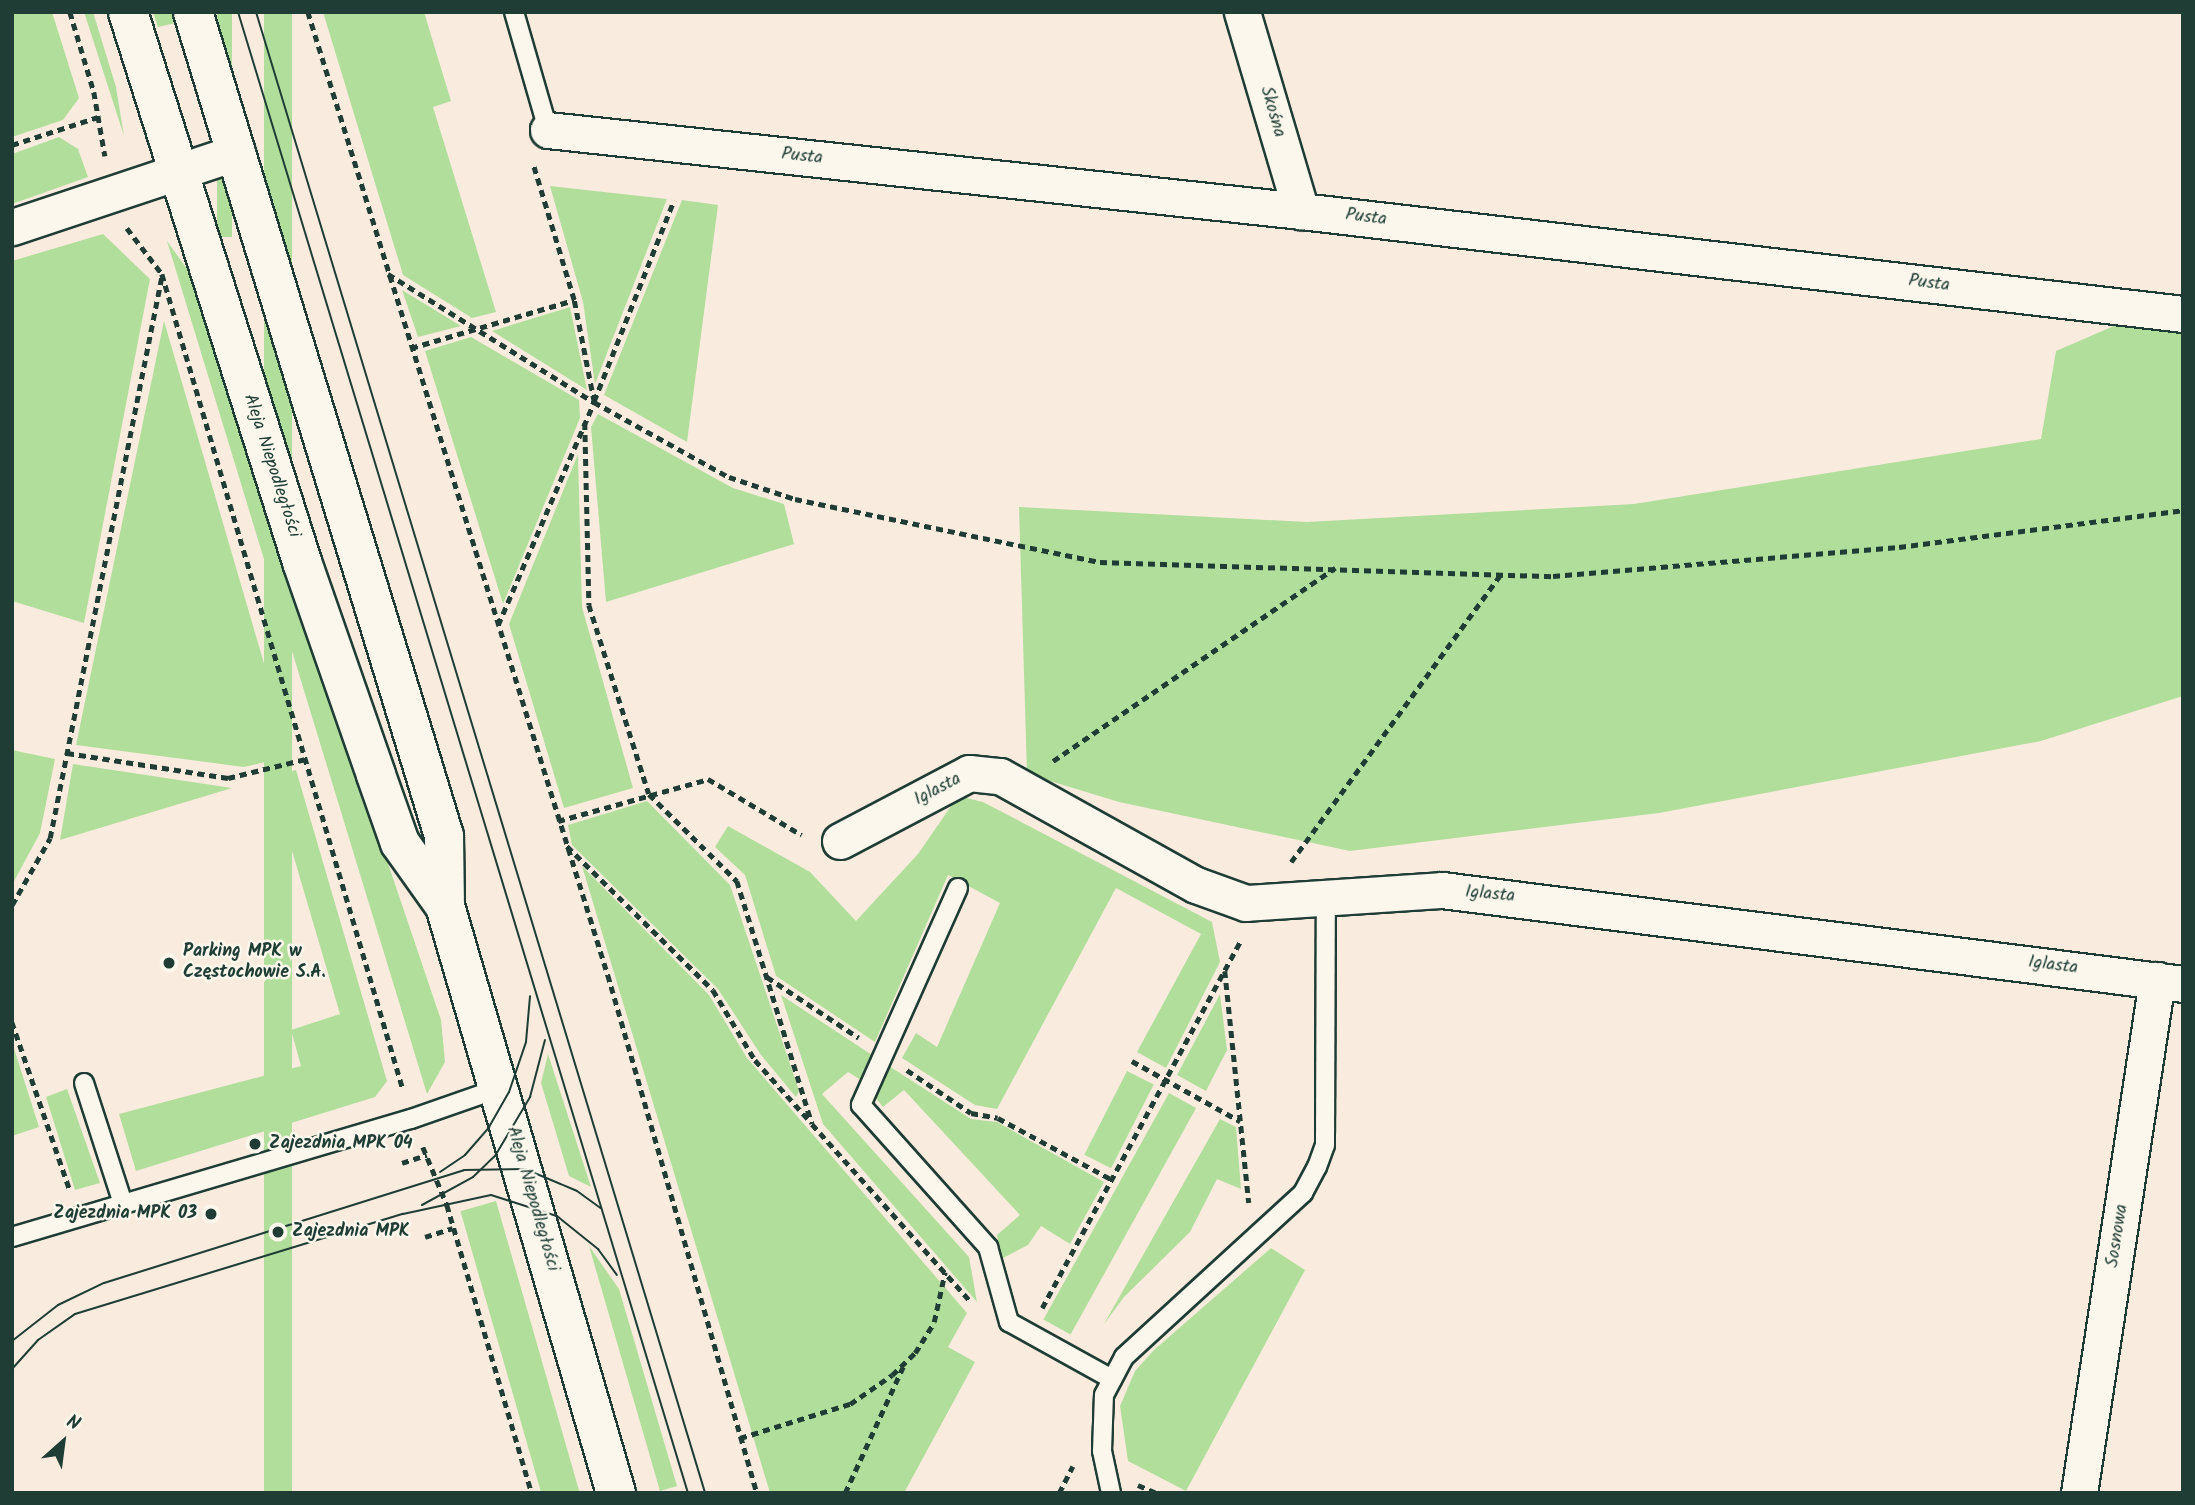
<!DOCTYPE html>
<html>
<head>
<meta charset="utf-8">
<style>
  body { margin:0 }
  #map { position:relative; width:2195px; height:1505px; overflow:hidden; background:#f9ecde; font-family:Kalam,sans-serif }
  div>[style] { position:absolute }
  .green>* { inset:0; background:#b2de9c; transform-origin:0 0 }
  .path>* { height:4.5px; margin-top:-2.25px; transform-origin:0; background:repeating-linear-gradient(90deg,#1f3d34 0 7px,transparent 0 12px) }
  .roads { filter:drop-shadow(2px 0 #1f3d34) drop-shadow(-2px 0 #1f3d34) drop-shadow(0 2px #1f3d34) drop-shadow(0 -2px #1f3d34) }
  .lane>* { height:18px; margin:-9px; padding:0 9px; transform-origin:9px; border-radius:9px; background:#fbf7ec }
  .street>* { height:35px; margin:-17.5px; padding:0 17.5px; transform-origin:17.5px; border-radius:17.5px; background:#fbf7ec }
  .secondary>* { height:38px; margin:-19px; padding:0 19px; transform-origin:19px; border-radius:19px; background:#fbf7ec }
  .tram>* { height:2px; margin:-1px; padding:0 1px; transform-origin:1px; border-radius:1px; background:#1f3d34 }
  .dots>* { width:19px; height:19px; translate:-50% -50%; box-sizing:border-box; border:4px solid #fbf7ec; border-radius:50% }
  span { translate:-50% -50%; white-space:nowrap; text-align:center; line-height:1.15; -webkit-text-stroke:5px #fbf7ec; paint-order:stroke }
  .street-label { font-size:18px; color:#1f3d34 }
  .poi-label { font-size:18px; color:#1f3d34; font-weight:700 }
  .left { translate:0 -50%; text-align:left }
  .right { translate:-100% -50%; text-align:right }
  .frame { position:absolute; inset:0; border:14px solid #1f3d34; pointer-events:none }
  .north { position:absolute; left:28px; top:1407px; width:70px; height:70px; -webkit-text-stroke:5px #fbf7ec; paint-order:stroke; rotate:28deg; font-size:19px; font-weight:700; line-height:28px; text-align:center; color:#1f3d34 }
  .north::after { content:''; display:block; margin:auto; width:24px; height:32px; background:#1f3d34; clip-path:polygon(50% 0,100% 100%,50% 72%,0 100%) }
</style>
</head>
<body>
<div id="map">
  <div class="green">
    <i style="clip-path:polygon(12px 12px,52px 12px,79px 98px,63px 120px,12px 137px)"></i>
    <i style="clip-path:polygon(84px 12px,93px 12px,116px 87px,124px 136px)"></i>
    <i style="clip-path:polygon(153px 12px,178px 12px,180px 22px,158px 27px)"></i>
    <i style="left:217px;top:12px;width:15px;height:225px"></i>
    <i style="left:264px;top:12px;width:28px;height:1547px"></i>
    <i style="clip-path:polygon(323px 12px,424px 12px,451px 101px,433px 107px,496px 312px,472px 318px,403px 275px)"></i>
    <i style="clip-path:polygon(59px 137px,78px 149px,88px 177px,12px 204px,12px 154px)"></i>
    <i style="clip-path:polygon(550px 186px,667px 199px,595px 384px,583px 302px)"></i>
    <i style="clip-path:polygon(682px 200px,718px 205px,687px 442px,604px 395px)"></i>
    <i style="clip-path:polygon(103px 234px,150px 279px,84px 623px,12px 601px,12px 261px)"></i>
    <i style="clip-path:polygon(167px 241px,187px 269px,441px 1020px,445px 1062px,427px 1094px)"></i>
    <i style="clip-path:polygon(402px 290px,461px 326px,418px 337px)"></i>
    <i style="clip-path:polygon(2183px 296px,2183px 696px,2041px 741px,1659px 813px,1350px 851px,1119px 802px,1027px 774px,1019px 507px,1307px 522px,1634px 504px,2041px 439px,2056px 351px)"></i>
    <i style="clip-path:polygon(570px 307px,587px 390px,492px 331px)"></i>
    <i style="clip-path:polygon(164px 321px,291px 756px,244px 767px,76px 745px)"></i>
    <i style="clip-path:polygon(471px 337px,579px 400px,580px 418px,503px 604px,425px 351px)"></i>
    <i style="clip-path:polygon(598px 414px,733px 488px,784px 504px,794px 544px,606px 602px,591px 427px)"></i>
    <i style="clip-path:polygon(578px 454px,582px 607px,633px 788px,564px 808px,509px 624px)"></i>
    <i style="clip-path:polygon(12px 750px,55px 759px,40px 833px,12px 885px)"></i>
    <i style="clip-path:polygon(73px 764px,232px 788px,60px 840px)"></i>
    <i style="clip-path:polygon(296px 770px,387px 1081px,375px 1097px,136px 1171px,119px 1114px,301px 1066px,291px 1030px,340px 1014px,270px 776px)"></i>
    <i style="clip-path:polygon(958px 796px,983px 802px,1212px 922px,1220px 962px,1166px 1068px,1137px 1052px,1201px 934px,1116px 888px,997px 1109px,975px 1105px,902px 1058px,916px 1033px,937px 1047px,1000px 903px,948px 875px,875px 1042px,776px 976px,745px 875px,715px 847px,728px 826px,810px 872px,856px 921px,918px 854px)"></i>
    <i style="clip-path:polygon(647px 801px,730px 885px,799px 1091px,796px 1097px,761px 1055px,718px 989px,572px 845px,568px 825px)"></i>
    <i style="clip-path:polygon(582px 866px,709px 995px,747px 1058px,967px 1313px,948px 1347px,975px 1362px,904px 1493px,770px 1493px)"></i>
    <i style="clip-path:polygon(1220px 994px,1227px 1050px,1206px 1091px,1177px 1075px)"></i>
    <i style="clip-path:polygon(781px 995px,872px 1055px,861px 1080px,848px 1072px,822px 1094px,969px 1257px,977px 1302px,823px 1124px)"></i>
    <i style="clip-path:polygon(12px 1042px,39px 1127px,12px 1136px)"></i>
    <i style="clip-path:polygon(548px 1054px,591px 1187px,569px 1176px,541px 1083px)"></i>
    <i style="clip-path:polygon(889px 1066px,971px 1119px,997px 1122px,1104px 1182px,1070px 1244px,1041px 1226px,1028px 1245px,1001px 1259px,997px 1235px,1020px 1215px,904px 1090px,883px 1107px,875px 1097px)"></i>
    <i style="left:1127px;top:1071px;width:30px;height:94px;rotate:27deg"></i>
    <i style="clip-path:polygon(67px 1089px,100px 1183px,75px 1190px,46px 1097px)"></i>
    <i style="left:1169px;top:1093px;width:31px;height:259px;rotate:29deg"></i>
    <i style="clip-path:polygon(1220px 1119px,1236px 1127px,1241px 1189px,1217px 1179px,1190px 1232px,1124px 1297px,1104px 1324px)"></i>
    <i style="left:496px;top:1201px;width:304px;height:37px;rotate:74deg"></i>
    <i style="clip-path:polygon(589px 1246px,619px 1289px,677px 1486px,660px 1491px)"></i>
    <i style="clip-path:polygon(1271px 1248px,1305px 1270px,1186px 1491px,1128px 1461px,1120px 1406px,1135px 1371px,1154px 1350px)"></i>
  </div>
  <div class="path">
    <i style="left:70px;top:12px;width:84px;rotate:73.3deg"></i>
    <i style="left:94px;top:92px;width:65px;rotate:80.2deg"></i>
    <i style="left:308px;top:12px;width:1009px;rotate:72.7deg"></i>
    <i style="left:608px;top:975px;width:539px;rotate:73.95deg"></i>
    <i style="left:12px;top:145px;width:90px;rotate:-18deg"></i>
    <i style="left:127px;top:228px;width:58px;rotate:52.7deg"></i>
    <i style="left:162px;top:274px;width:850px;rotate:73.53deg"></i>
    <i style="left:388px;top:274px;width:243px;rotate:31.9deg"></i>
    <i style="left:594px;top:402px;width:154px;rotate:29.1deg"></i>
    <i style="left:729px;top:477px;width:70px;rotate:18.4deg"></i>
    <i style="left:795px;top:499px;width:311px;rotate:11.7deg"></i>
    <i style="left:1100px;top:562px;width:453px;rotate:1.8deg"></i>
    <i style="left:1553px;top:576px;width:347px;rotate:-4.8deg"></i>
    <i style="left:1899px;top:547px;width:286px;rotate:-7.4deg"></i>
    <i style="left:411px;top:348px;width:170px;rotate:-16.4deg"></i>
    <i style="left:594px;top:401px;width:216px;rotate:-68.3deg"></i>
    <i style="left:585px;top:423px;width:182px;rotate:88.7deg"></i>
    <i style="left:589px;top:605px;width:198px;rotate:72.4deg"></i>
    <i style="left:649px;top:794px;width:124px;rotate:44.7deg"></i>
    <i style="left:737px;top:881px;width:254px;rotate:72.8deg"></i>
    <i style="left:812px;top:1124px;width:239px;rotate:48.2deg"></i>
    <i style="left:498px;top:625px;width:243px;rotate:-66.7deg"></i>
    <i style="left:594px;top:402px;width:104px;rotate:-101.1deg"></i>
    <i style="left:574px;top:300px;width:142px;rotate:-106.8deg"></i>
    <i style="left:67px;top:753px;width:163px;rotate:8.8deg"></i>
    <i style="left:228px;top:778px;width:80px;rotate:-13.7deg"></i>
    <i style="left:1053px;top:761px;width:342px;rotate:-34.4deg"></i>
    <i style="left:558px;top:821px;width:156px;rotate:-15.6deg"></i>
    <i style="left:708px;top:779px;width:109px;rotate:30.8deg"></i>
    <i style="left:567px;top:846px;width:205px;rotate:44.6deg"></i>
    <i style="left:713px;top:990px;width:82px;rotate:59deg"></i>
    <i style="left:755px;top:1060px;width:82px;rotate:48deg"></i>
    <i style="left:1291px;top:862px;width:355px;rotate:-53.9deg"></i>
    <i style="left:12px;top:905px;width:77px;rotate:-60.4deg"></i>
    <i style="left:50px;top:838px;width:574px;rotate:-78.75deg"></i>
    <i style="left:1225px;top:971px;width:233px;rotate:84.1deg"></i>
    <i style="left:767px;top:977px;width:110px;rotate:33.5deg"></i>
    <i style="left:12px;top:1022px;width:178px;rotate:71deg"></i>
    <i style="left:1132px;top:1061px;width:124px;rotate:29.1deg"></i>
    <i style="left:907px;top:1070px;width:77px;rotate:33.9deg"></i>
    <i style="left:971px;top:1113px;width:27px;rotate:10deg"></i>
    <i style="left:998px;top:1118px;width:128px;rotate:28.4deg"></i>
    <i style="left:423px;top:1147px;width:63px;rotate:67.5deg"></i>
    <i style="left:447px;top:1205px;width:300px;rotate:73.6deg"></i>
    <i style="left:402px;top:1163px;width:26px;rotate:-18deg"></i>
    <i style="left:425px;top:1237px;width:29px;rotate:-18deg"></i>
    <i style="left:1042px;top:1308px;width:418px;rotate:-61.6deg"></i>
    <i style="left:740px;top:1438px;width:115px;rotate:-17.2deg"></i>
    <i style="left:850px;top:1404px;width:51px;rotate:-34.6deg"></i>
    <i style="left:892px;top:1375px;width:32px;rotate:-44deg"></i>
    <i style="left:915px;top:1353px;width:36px;rotate:-58deg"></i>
    <i style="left:934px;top:1322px;width:51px;rotate:-77.6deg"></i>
    <i style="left:1138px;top:1485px;width:21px;rotate:23deg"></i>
    <i style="left:845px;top:1493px;width:139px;rotate:-65.3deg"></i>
    <i style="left:1059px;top:1493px;width:30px;rotate:-63deg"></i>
  </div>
  <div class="roads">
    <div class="lane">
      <i style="left:514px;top:12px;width:123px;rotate:73.9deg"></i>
      <i style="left:958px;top:888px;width:238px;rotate:114.1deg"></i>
      <i style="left:861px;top:1105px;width:191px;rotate:48.2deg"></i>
      <i style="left:988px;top:1247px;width:78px;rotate:74.4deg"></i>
      <i style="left:1009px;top:1322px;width:118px;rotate:29deg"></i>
      <i style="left:84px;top:1083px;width:127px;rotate:72.1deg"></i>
      <i style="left:12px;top:1237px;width:416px;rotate:-16.5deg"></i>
      <i style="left:411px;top:1119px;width:94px;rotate:-19.2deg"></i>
      <i style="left:1111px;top:1493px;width:43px;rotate:-102.1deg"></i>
      <i style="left:1102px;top:1451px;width:56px;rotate:-88deg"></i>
      <i style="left:1104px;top:1395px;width:43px;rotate:-62.2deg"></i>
      <i style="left:1124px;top:1357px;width:243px;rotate:-42.5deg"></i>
      <i style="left:1303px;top:1193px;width:30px;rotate:-62deg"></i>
      <i style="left:1317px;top:1167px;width:23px;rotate:-70deg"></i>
      <i style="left:1325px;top:1145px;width:247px;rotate:-89.8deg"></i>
    </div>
    <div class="street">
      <i style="left:1242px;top:12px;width:208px;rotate:73.5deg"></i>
      <i style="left:548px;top:130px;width:757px;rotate:6.14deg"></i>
      <i style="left:1301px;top:211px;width:888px;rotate:6.66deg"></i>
      <i style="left:12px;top:227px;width:237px;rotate:-18.4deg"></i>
      <i style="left:840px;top:841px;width:146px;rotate:-27.8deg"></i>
      <i style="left:969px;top:773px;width:31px;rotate:6deg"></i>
      <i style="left:1000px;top:776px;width:224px;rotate:29.1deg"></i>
      <i style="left:1196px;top:885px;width:53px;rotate:19.8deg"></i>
      <i style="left:1246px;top:903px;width:196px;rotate:-3.8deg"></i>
      <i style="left:1442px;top:890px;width:747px;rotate:7.23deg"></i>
      <i style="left:2079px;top:1493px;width:519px;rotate:-81.35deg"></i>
    </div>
    <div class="secondary">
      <i style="left:128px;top:12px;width:577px;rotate:72.44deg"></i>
      <i style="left:302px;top:562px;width:225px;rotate:70.8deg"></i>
      <i style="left:376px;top:775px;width:72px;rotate:70.6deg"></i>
      <i style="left:400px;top:843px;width:77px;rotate:54.5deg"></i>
      <i style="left:193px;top:12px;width:861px;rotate:73.06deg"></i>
      <i style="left:444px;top:836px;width:70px;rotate:89.2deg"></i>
      <i style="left:445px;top:906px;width:611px;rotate:73.76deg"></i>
    </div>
  </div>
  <div class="tram">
    <i style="left:238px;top:12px;width:1548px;rotate:73.1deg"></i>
    <i style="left:256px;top:12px;width:1548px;rotate:73.13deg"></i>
    <i style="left:440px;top:1172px;width:30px;rotate:-34deg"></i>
    <i style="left:465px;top:1155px;width:37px;rotate:-49deg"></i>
    <i style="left:489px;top:1127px;width:40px;rotate:-60.3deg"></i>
    <i style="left:509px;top:1092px;width:53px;rotate:-71.2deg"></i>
    <i style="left:526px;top:1042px;width:46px;rotate:-85deg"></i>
    <i style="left:422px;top:1205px;width:58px;rotate:-28.8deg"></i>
    <i style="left:473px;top:1177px;width:30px;rotate:-44deg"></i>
    <i style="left:495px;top:1156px;width:69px;rotate:-59.3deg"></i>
    <i style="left:530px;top:1097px;width:59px;rotate:-75.3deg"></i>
    <i style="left:12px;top:1341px;width:58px;rotate:-38deg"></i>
    <i style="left:58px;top:1305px;width:51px;rotate:-25.6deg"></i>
    <i style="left:104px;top:1283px;width:377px;rotate:-17.4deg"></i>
    <i style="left:464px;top:1170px;width:61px;rotate:-0.9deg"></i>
    <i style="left:525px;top:1169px;width:56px;rotate:22.9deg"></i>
    <i style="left:577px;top:1191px;width:29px;rotate:36deg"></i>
    <i style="left:12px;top:1369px;width:39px;rotate:-48deg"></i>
    <i style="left:38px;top:1340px;width:45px;rotate:-35.1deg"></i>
    <i style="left:75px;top:1314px;width:343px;rotate:-17deg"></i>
    <i style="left:403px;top:1214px;width:90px;rotate:-12.2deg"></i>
    <i style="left:491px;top:1195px;width:69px;rotate:17.7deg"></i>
    <i style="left:557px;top:1216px;width:53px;rotate:38.8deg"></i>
    <i style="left:598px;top:1249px;width:32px;rotate:54deg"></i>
  </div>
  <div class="dots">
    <i style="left:169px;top:963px;background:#1f3d34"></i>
    <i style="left:255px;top:1144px;background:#1f3d34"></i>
    <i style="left:211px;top:1214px;background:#1f3d34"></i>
    <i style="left:278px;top:1232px;background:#1f3d34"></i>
  </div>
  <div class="street-label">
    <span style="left:1272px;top:112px;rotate:74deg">Skośna</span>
    <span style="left:802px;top:157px;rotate:6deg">Pusta</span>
    <span style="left:1366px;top:218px;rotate:7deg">Pusta</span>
    <span style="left:1929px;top:284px;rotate:7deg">Pusta</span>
    <span style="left:271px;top:466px;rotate:72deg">Aleja Niepodległości</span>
    <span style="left:938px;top:790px;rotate:-28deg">Iglasta</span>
    <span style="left:1490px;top:895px;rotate:5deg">Iglasta</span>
    <span style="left:2053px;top:966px;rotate:7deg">Iglasta</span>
    <span style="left:532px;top:1199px;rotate:74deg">Aleja Niepodległości</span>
    <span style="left:2118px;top:1236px;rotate:-81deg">Sosnowa</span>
  </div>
  <div class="poi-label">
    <span class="left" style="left:183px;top:963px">Parking MPK w<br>Częstochowie S.A.</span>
    <span class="left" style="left:269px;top:1144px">Zajezdnia MPK 04</span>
    <span class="right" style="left:197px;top:1214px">Zajezdnia MPK 03</span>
    <span class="left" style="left:292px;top:1232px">Zajezdnia MPK</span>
  </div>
  <div class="frame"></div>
  <div class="north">N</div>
</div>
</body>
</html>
